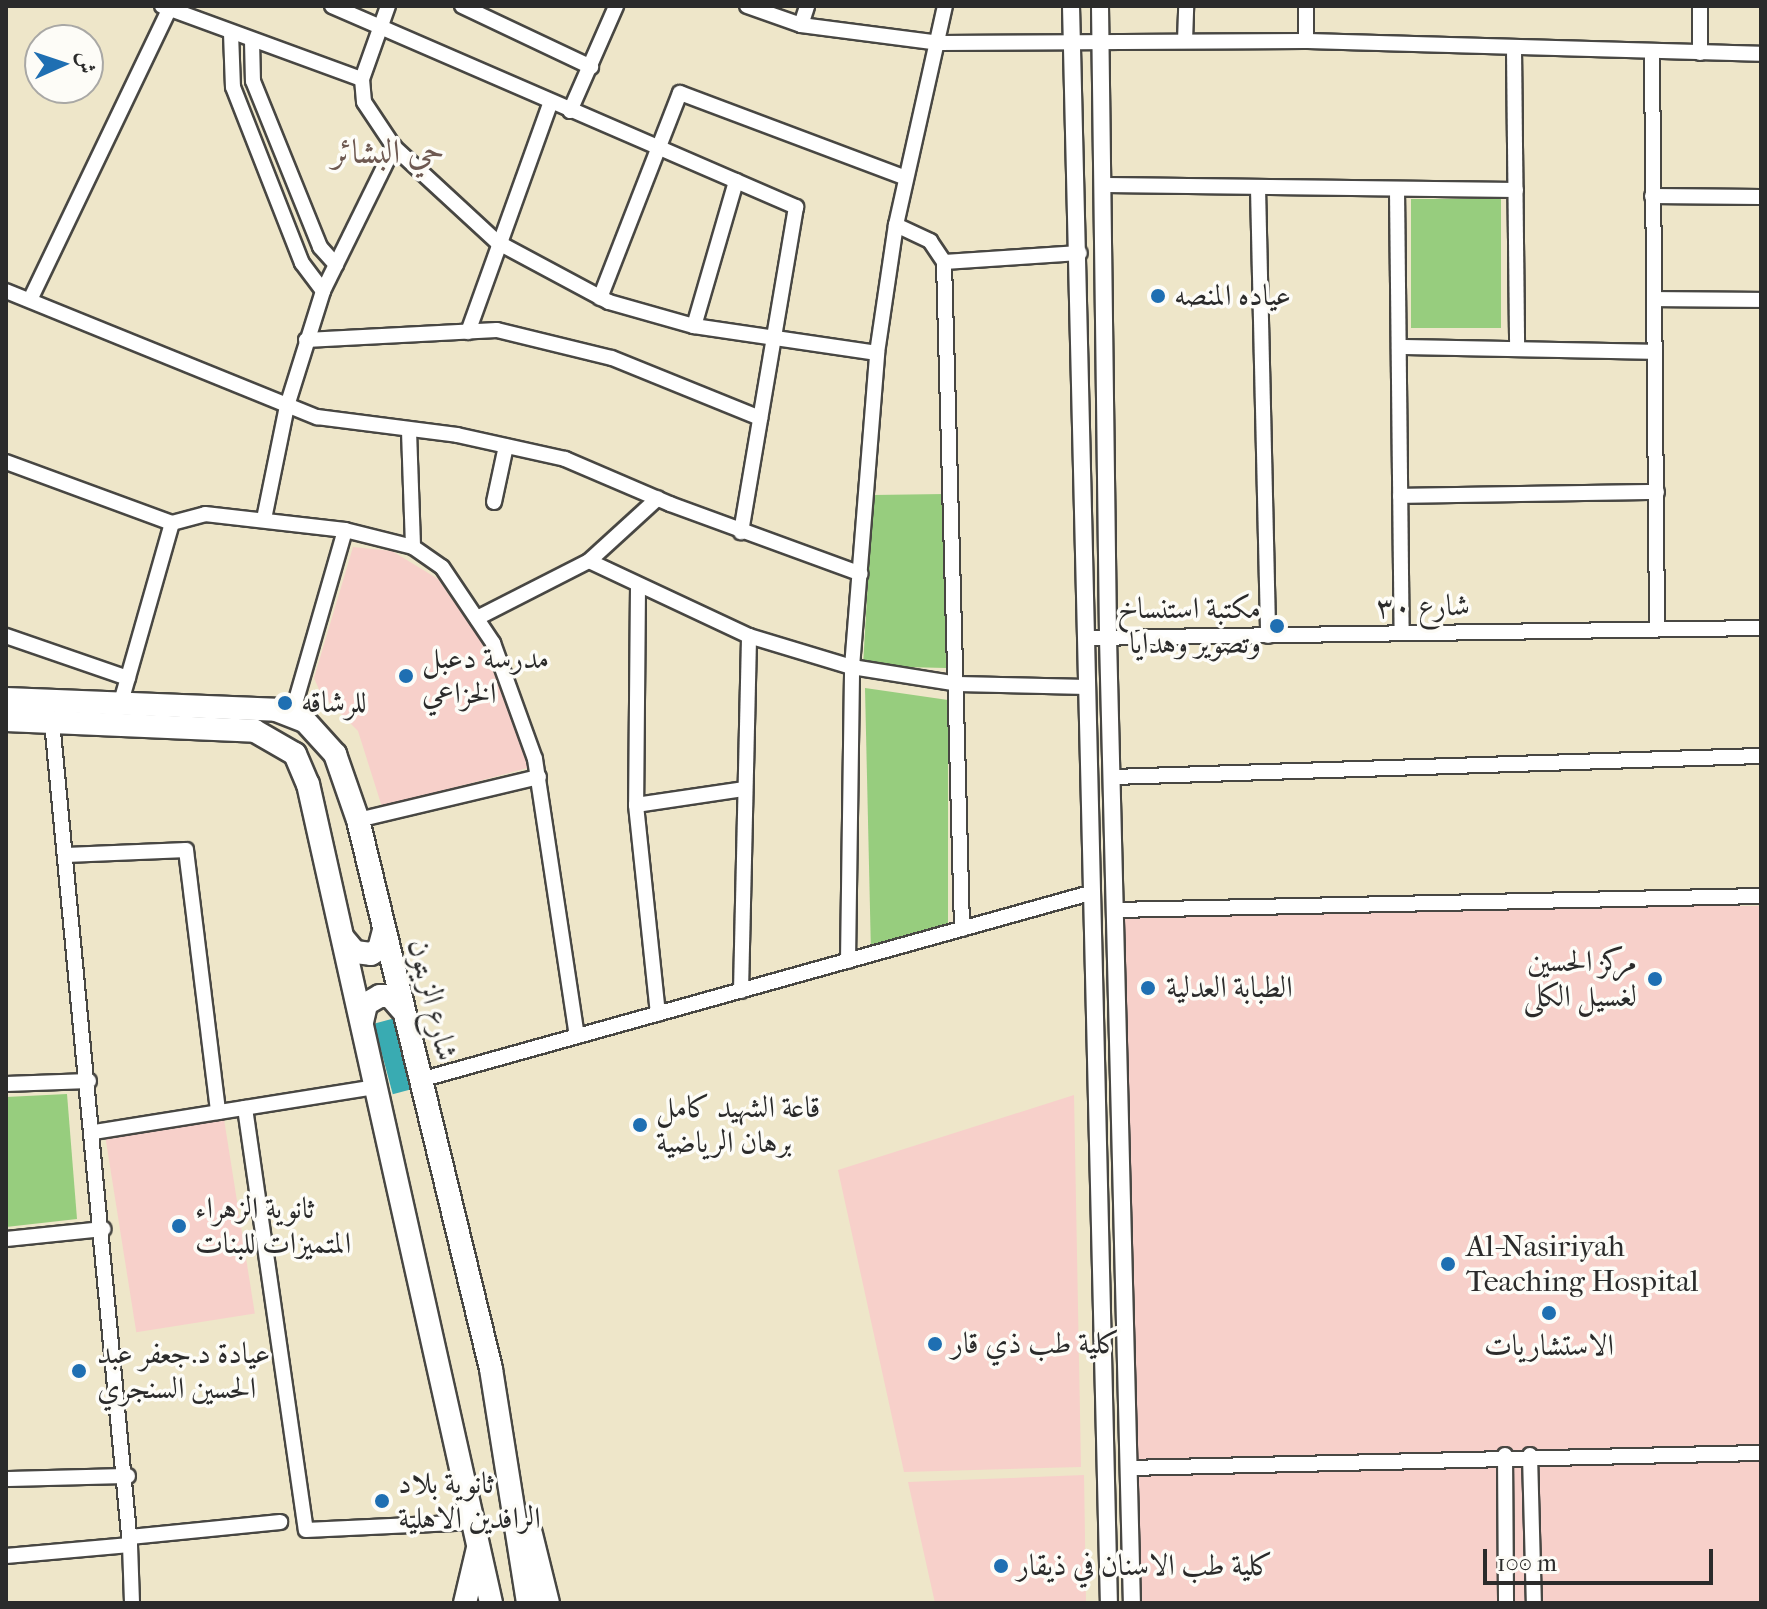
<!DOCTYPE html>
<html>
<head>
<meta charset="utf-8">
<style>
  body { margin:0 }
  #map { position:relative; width:1767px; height:1609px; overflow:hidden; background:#eee6c9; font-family:"IM FELL French Canon",Amiri,serif }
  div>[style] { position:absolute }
  .built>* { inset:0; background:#f7d0ca; transform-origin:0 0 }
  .green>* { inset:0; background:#97cd7e; transform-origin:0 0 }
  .water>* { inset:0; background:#39abb2; transform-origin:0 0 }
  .roads { filter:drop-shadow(2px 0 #484743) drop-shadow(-2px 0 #484743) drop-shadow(0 2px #484743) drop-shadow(0 -2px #484743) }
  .minor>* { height:14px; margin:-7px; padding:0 7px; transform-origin:7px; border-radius:7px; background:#fff }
  .tertiary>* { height:16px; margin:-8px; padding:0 8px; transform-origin:8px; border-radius:8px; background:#fff }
  .primary>* { height:22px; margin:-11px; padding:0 11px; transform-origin:11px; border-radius:11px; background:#fff }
  .dots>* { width:22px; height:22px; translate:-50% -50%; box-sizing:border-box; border:4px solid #fdfcf7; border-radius:50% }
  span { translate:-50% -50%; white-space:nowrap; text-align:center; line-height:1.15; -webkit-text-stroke:7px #fdfcf7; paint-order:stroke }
  .poi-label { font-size:30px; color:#2b2b2b }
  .left { translate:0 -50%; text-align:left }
  .right { translate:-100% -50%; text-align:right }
  .street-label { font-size:30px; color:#2b2b2b }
  .quarter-label { font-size:34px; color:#6e5951 }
  .frame { position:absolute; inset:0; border:8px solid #2b2b2b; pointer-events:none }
  .north { position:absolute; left:24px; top:24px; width:80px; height:80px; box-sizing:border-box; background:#fdfcf7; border:2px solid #a9a8a5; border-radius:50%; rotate:87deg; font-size:22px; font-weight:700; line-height:32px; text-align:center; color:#2b2b2b }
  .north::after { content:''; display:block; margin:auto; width:28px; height:36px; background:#1f6fb2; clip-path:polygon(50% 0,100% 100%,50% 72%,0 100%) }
  .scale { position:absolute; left:1483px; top:1549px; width:230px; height:36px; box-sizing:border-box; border:4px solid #2b2b2b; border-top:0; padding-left:10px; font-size:24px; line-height:28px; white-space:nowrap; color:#2b2b2b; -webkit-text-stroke:6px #fdfcf7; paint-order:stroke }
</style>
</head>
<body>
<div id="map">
  <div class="built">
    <i style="clip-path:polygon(353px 547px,392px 551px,438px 579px,481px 641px,531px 767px,382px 807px,358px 731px,321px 694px,314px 678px)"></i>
    <i style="left:1761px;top:906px;width:697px;height:636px;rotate:90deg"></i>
    <i style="clip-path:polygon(1074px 1095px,1081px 1467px,904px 1472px,838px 1170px)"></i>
    <i style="left:224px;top:1119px;width:197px;height:120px;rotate:81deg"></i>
    <i style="clip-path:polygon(1084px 1475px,1086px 1603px,935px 1603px,908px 1482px)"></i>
  </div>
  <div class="green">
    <i style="left:1411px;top:199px;width:90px;height:129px"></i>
    <i style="clip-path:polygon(945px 494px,946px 668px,863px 666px,873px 495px)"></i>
    <i style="clip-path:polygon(865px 688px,948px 700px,948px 927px,871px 954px)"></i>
    <i style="clip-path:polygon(67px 1094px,77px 1219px,6px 1227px,6px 1097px)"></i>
  </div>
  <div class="water">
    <i style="left:399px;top:1017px;width:73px;height:26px;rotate:75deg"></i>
  </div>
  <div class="roads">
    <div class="minor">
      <i style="left:162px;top:6px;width:213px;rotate:20.1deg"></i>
      <i style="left:332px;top:6px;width:506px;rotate:23.42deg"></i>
      <i style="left:796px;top:207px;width:330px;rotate:99.6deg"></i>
      <i style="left:388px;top:6px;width:77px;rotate:109.6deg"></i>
      <i style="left:362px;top:79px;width:23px;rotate:85deg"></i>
      <i style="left:364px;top:102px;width:54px;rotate:56.3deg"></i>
      <i style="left:394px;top:147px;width:140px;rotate:42.7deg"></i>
      <i style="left:497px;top:242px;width:127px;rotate:28.2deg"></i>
      <i style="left:609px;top:302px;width:88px;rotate:15.8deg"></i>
      <i style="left:694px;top:326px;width:185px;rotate:8.4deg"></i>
      <i style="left:462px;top:6px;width:143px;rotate:25.3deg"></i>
      <i style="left:747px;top:6px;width:57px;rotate:19.4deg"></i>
      <i style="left:801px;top:25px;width:140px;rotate:7.4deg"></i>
      <i style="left:940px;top:43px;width:366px;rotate:-0.3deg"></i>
      <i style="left:1306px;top:41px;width:455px;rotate:1.6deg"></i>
      <i style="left:1306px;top:6px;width:35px;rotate:90deg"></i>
      <i style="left:801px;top:25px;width:20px;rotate:-72deg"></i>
      <i style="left:231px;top:33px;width:54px;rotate:87.9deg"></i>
      <i style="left:233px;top:87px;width:189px;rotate:68.6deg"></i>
      <i style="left:302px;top:263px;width:35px;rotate:53deg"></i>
      <i style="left:252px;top:41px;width:40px;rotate:88.6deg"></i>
      <i style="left:253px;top:81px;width:179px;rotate:68deg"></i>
      <i style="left:320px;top:247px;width:24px;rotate:48deg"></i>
      <i style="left:1185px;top:41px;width:35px;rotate:-88deg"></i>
      <i style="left:1514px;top:49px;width:299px;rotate:89.4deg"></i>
      <i style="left:1700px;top:53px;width:47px;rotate:-90deg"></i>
      <i style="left:1652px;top:54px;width:575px;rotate:89.5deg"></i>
      <i style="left:570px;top:111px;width:115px;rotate:-66.3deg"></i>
      <i style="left:1106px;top:185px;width:410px;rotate:0.7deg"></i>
      <i style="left:1258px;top:188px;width:448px;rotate:88.7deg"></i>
      <i style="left:1397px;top:190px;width:443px;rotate:89.4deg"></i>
      <i style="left:1652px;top:196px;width:109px;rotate:0.5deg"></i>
      <i style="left:896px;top:225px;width:38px;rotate:25deg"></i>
      <i style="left:930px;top:241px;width:25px;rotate:56deg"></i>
      <i style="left:944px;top:262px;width:667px;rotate:88.45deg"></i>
      <i style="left:944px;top:262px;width:136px;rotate:-3.8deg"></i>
      <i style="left:6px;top:291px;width:336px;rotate:22.1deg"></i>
      <i style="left:317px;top:417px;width:141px;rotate:7.3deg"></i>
      <i style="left:457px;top:435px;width:111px;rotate:12.5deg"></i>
      <i style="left:565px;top:459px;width:114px;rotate:23.2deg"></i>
      <i style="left:670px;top:504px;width:203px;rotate:20.1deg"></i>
      <i style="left:600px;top:298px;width:220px;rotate:-68.7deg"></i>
      <i style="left:680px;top:93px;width:241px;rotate:20.6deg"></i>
      <i style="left:1654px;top:299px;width:107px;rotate:0.5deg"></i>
      <i style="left:30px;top:300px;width:326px;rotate:-64.4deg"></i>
      <i style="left:694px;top:326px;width:151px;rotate:-73.8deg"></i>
      <i style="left:468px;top:332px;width:242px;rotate:-70.2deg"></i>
      <i style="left:306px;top:340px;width:191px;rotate:-3deg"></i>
      <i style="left:497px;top:330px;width:118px;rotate:13.7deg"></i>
      <i style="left:612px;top:358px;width:160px;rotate:22.1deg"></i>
      <i style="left:1399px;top:347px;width:256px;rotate:1.1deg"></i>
      <i style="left:409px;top:431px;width:116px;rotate:88deg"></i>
      <i style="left:6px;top:462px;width:177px;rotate:20.2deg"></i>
      <i style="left:172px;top:523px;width:34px;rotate:-15deg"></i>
      <i style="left:205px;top:514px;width:141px;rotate:6.5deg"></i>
      <i style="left:345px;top:530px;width:70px;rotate:14deg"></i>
      <i style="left:413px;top:547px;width:35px;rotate:35deg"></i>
      <i style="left:442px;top:567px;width:92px;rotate:56.1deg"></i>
      <i style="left:493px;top:643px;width:123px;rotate:70.1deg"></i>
      <i style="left:535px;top:759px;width:280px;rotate:81.4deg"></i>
      <i style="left:1400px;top:496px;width:257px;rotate:-0.9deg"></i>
      <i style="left:494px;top:502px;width:57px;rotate:-77.9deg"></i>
      <i style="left:264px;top:519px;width:115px;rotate:-78.5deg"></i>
      <i style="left:287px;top:406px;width:121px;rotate:-72.6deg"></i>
      <i style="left:323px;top:291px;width:161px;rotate:-63.8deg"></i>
      <i style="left:589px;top:561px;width:177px;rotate:25.1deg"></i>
      <i style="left:749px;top:636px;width:108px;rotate:16.8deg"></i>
      <i style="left:852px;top:667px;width:107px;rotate:9.1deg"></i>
      <i style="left:958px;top:684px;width:129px;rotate:1.3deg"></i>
      <i style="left:638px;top:587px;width:218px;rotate:90.5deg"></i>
      <i style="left:636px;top:805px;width:210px;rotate:84deg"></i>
      <i style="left:477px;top:618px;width:126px;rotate:-27deg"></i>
      <i style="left:589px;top:561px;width:93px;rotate:-42.4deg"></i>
      <i style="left:6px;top:636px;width:129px;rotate:19deg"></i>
      <i style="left:1086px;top:638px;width:675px;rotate:-0.85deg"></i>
      <i style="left:121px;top:702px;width:186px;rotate:-74.1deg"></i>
      <i style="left:292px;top:714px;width:191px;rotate:-73.9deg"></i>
      <i style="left:1113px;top:777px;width:648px;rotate:-1.86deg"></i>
      <i style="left:636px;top:805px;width:110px;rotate:-8.4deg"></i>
      <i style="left:358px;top:820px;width:186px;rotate:-13.4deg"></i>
      <i style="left:67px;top:855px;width:119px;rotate:-2.4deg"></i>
      <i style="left:186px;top:850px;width:264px;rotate:83deg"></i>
      <i style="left:1115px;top:910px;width:646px;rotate:-1.24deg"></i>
      <i style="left:848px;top:961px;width:294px;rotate:-89.2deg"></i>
      <i style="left:852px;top:667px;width:315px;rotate:-85.4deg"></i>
      <i style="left:877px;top:353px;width:129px;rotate:-81.6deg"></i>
      <i style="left:896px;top:225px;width:224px;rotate:-77.4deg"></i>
      <i style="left:741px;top:991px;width:355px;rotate:-88.7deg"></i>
      <i style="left:420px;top:1080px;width:696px;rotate:-15.59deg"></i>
      <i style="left:6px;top:1084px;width:83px;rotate:-2.1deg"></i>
      <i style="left:245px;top:1108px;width:426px;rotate:81.8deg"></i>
      <i style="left:306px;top:1530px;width:170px;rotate:-2.7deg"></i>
      <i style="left:94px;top:1132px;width:285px;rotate:-9.1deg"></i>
      <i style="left:6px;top:1239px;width:98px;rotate:-5.9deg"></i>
      <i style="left:1505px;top:1455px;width:148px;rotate:89.6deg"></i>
      <i style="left:1530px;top:1455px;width:148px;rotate:88.5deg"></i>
      <i style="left:1128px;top:1468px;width:633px;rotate:-1.36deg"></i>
      <i style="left:6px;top:1479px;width:122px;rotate:-1.4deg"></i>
      <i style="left:130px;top:1537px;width:151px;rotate:-5.7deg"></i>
      <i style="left:130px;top:1545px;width:58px;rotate:88deg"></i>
      <i style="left:6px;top:1556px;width:124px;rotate:-5.1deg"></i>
      <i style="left:130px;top:1545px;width:827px;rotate:-95.41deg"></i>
    </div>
    <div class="tertiary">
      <i style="left:1071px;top:6px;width:1597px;rotate:88.64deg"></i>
      <i style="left:1100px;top:6px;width:632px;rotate:89.27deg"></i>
      <i style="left:1108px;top:638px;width:965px;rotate:88.58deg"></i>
    </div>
    <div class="primary">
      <i style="left:6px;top:699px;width:270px;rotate:2.3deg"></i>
      <i style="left:276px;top:710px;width:31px;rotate:21deg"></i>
      <i style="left:305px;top:721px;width:45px;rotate:47.7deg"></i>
      <i style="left:335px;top:754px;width:70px;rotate:70.8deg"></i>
      <i style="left:358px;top:820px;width:565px;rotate:76.38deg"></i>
      <i style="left:491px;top:1369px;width:237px;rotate:81deg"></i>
      <i style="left:6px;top:720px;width:249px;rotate:2.5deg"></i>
      <i style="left:255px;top:731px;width:46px;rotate:29.9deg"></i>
      <i style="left:295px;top:754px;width:33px;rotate:67deg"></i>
      <i style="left:308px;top:784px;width:839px;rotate:77.4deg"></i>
      <i style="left:344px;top:939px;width:17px;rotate:50deg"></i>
      <i style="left:355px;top:952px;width:16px;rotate:7deg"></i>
      <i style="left:371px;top:954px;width:9px;rotate:-32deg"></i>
      <i style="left:379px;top:949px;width:20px;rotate:-75deg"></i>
      <i style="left:362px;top:1022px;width:18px;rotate:-77deg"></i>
      <i style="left:366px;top:1004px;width:16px;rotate:-30deg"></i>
      <i style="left:380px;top:996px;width:10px"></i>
      <i style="left:390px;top:996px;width:21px;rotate:49deg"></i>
      <i style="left:531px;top:1534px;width:71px;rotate:76.2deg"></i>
      <i style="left:465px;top:1603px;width:57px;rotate:-76.7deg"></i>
    </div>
  </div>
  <div class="dots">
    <i style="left:1158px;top:296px;background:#1f6fb2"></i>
    <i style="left:1277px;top:626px;background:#1f6fb2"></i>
    <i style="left:406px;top:676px;background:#1f6fb2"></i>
    <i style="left:285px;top:703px;background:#1f6fb2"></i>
    <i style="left:1655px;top:979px;background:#1f6fb2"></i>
    <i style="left:1148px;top:988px;background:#1f6fb2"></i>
    <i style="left:640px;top:1125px;background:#1f6fb2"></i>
    <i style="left:179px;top:1226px;background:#1f6fb2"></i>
    <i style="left:1448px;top:1264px;background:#1f6fb2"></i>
    <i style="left:1549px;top:1313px;background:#1f6fb2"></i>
    <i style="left:935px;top:1344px;background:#1f6fb2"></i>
    <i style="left:79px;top:1371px;background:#1f6fb2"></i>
    <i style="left:382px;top:1501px;background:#1f6fb2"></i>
    <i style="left:1001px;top:1566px;background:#1f6fb2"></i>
  </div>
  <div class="poi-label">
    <span class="left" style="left:1174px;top:296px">عياده المنصه</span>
    <span class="right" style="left:1261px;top:626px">مكتبة استنساخ<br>وتصوير وهدايا</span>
    <span class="left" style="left:422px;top:676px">مدرسة دعبل<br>الخزاعي</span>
    <span class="left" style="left:301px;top:703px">للرشاقه</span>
    <span class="right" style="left:1637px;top:979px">مركز الحسين<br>لغسيل الكلى</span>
    <span class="left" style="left:1166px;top:988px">الطبابة العدلية</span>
    <span class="left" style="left:656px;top:1125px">قاعة الشهيد كامل<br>برهان الرياضية</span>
    <span class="left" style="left:195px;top:1226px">ثانوية الزهراء<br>المتميزات للبنات</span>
    <span class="left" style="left:1466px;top:1264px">Al-Nasiriyah<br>Teaching Hospital</span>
    <span class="left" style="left:951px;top:1344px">كلية طب ذي قار</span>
    <span style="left:1549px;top:1346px">الاستشاريات</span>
    <span class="left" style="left:97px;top:1371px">عيادة د.جعفر عبد<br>الحسين السنجري</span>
    <span class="left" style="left:398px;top:1501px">ثانوية بلاد<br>الرافدين الاهلية</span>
    <span class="left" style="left:1017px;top:1566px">كلية طب الاسنان في ذيقار</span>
  </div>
  <div class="street-label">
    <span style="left:1423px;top:607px;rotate:-1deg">شارع ٣٠</span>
    <span style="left:432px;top:1000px;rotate:76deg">شارع الزيتون</span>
  </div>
  <div class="quarter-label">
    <span style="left:388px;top:153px">حي البشائر</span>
  </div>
  <div class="frame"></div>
  <div class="north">ش</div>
  <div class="scale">100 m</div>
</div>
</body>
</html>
